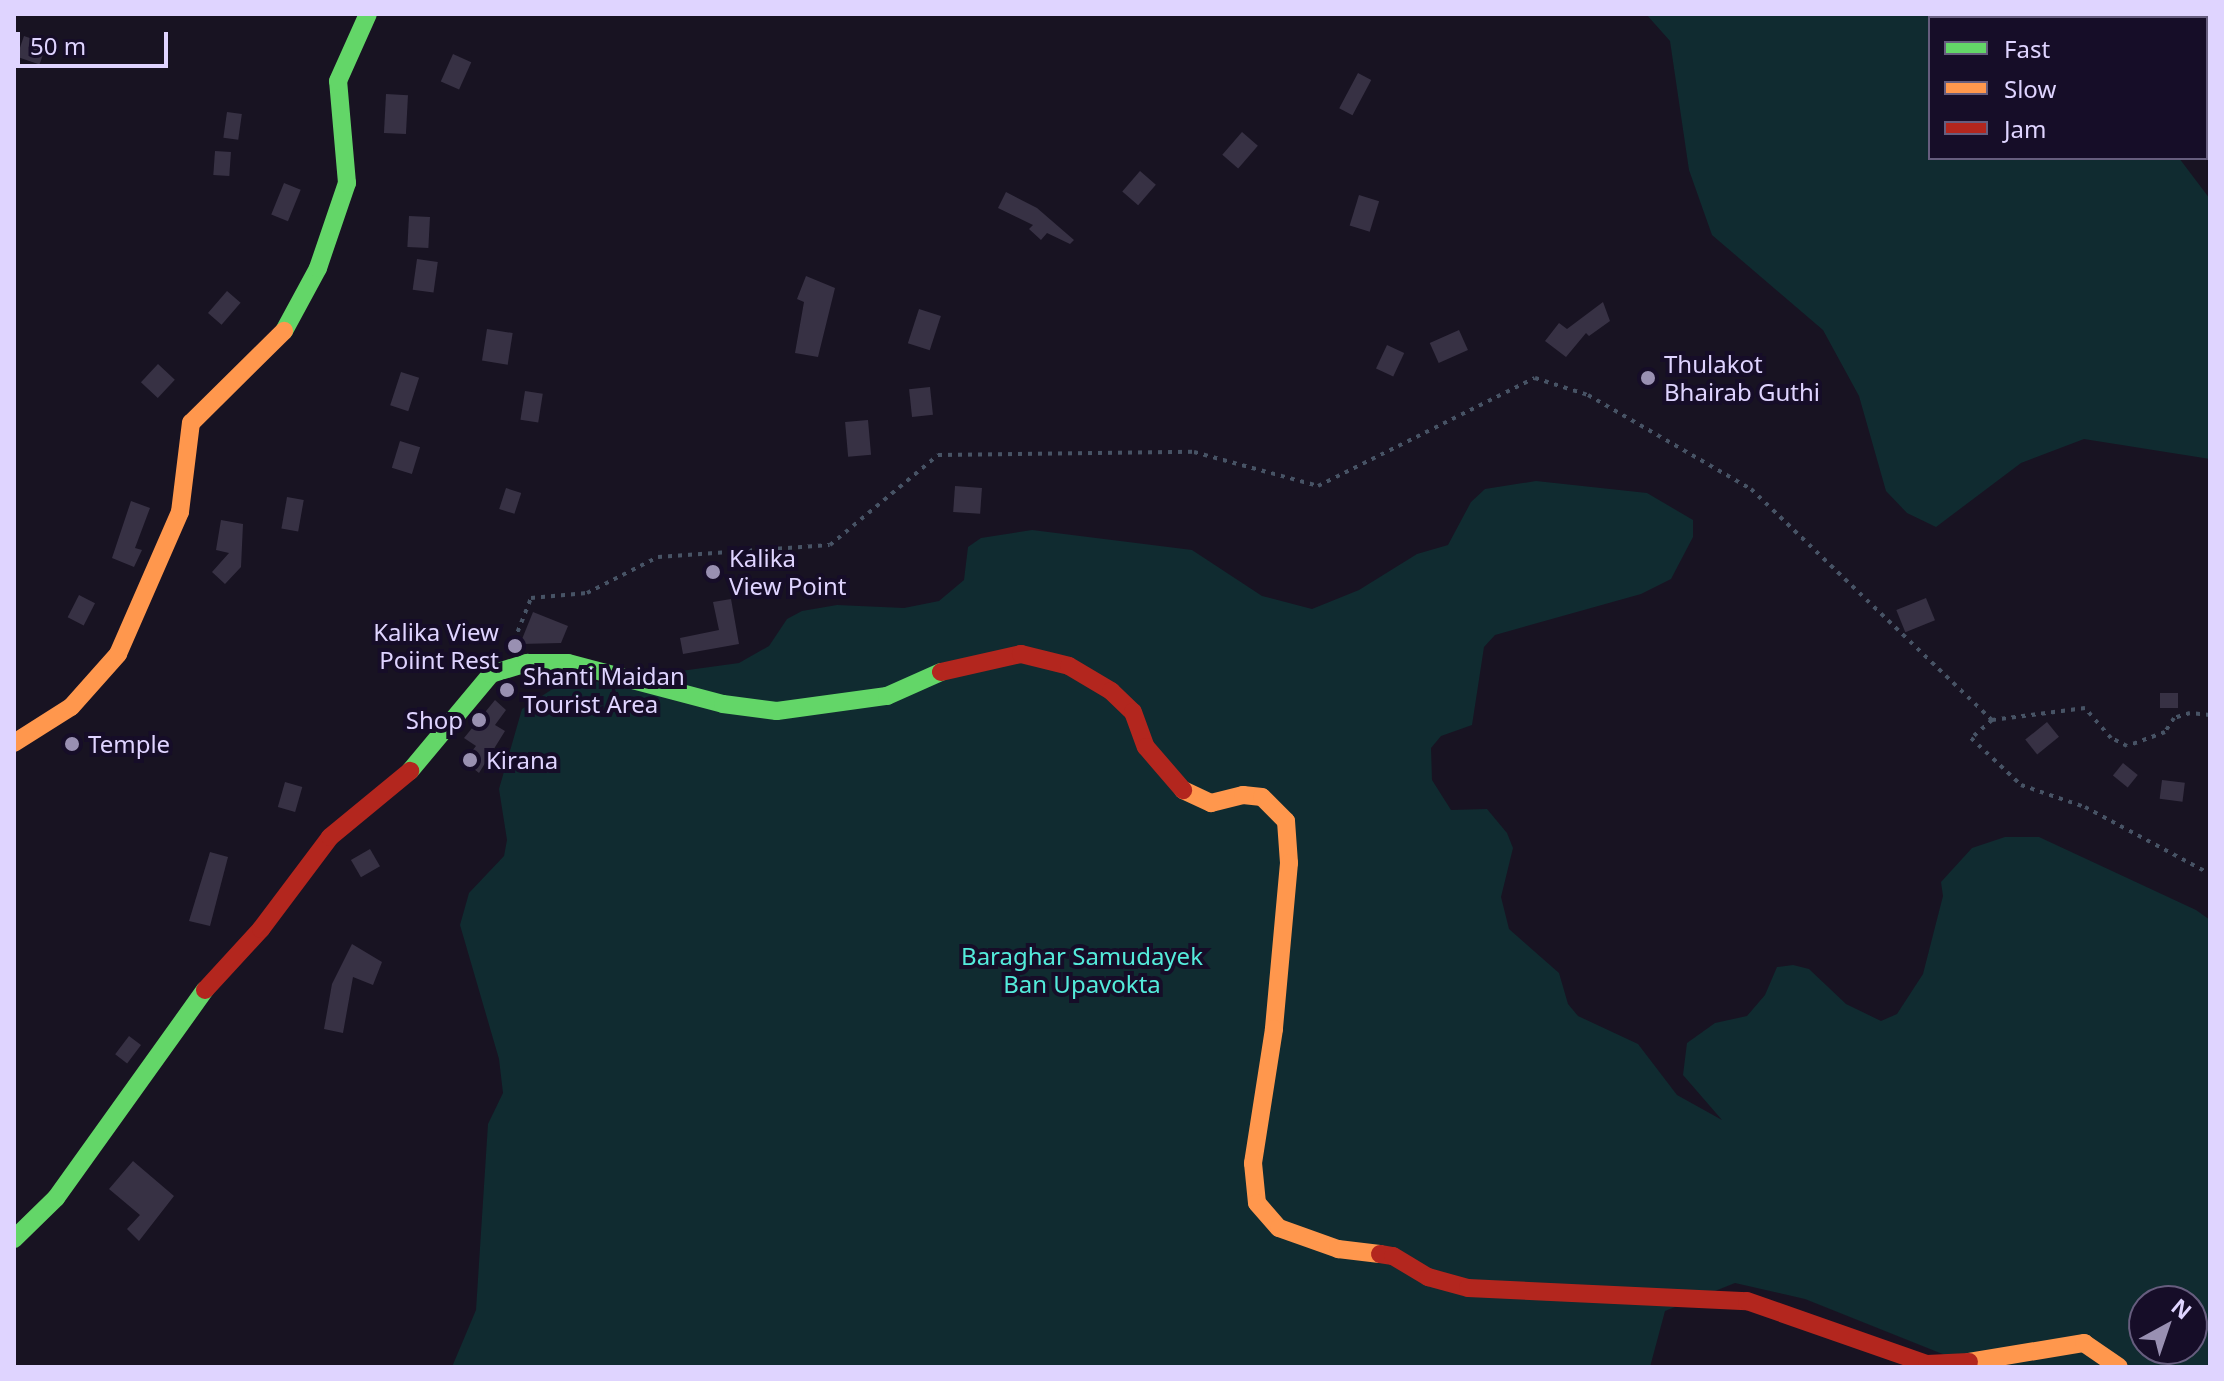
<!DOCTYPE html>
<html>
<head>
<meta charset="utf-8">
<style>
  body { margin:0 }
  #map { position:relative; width:2224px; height:1381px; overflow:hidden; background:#181322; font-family:"Noto Sans",sans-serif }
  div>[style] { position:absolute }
  .green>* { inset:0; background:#102b30 }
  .building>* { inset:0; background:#373144; transform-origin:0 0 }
  .path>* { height:4px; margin-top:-2px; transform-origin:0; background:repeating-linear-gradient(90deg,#475365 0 4px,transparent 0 10px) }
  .fast>* { height:18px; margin:-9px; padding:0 9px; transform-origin:9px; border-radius:9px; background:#63d668 }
  .slow>* { height:18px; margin:-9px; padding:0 9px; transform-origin:9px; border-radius:9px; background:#ff974d }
  .jam>* { height:18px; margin:-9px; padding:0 9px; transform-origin:9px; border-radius:9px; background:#b3261e }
  .dots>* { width:22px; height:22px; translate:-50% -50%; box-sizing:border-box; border:4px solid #160d28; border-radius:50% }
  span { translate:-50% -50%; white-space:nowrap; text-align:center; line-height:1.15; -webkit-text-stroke:8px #160d28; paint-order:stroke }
  .poi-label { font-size:24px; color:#dfd4ff }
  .left { translate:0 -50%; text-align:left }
  .right { translate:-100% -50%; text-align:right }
  .park-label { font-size:24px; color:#54ebdb }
  .frame { position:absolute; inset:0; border:16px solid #dfd4ff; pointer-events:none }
  .legend { position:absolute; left:1928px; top:16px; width:280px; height:144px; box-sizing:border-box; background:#160d28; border:2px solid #665d7e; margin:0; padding:10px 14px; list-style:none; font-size:24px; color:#dfd4ff }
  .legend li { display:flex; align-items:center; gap:16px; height:40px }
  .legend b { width:40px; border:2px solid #665d7e }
  .north { position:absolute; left:2128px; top:1285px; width:80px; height:80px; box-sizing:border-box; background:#160d28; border:2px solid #665d7e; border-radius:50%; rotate:40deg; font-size:22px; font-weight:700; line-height:32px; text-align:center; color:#dfd4ff }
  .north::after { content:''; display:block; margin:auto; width:28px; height:36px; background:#9990b2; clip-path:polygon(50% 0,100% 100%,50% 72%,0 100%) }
  .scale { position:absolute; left:16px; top:32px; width:152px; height:36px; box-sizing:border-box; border:4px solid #dfd4ff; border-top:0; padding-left:10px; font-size:24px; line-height:28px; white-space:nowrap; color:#dfd4ff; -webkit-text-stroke:6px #160d28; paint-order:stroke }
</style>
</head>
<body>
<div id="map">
  <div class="green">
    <i style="clip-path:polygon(1646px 14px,2080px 14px,2083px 18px,1930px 18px,1930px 158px,2179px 158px,2210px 199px,2210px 459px,2084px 439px,2021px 463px,1936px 527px,1907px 513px,1886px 491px,1859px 396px,1823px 330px,1712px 235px,1689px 170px,1670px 41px)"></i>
    <i style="clip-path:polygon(evenodd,1536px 481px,1647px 493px,1693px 520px,1693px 537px,1671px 579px,1641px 594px,1495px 635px,1484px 647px,1472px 725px,1441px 736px,1431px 748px,1432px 780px,1451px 810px,1487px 809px,1507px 833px,1513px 848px,1501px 897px,1509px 929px,1559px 973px,1568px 1004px,1578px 1016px,1638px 1044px,1677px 1095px,1722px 1120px,1683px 1075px,1687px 1043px,1715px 1023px,1747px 1016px,1765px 995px,1777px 967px,1793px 965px,1809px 969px,1846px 1004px,1881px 1021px,1897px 1014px,1923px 974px,1943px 896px,1941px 882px,1972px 848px,2005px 837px,2039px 837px,2196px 910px,2210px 920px,2210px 1367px,1975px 1367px,1805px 1299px,1735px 1283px,1665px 1311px,1650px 1367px,452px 1367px,476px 1310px,488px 1124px,503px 1093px,499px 1059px,460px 925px,469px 893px,504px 856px,507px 840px,499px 789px,522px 709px,551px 690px,583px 680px,601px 682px,739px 663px,769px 646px,787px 619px,802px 611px,837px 605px,904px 608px,939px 601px,964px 580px,968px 547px,981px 538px,1032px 530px,1192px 550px,1262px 596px,1312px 609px,1359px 590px,1417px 554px,1448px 545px,1471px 502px,1485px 489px,1536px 481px,2144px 1301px,2192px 1301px,2192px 1349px,2144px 1349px,2144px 1301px)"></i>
  </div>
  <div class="building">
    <i style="left:24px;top:36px;width:24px;height:22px;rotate:19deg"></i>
    <i style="left:453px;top:54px;width:20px;height:30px;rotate:24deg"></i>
    <i style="left:1358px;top:73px;width:15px;height:40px;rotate:28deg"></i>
    <i style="left:386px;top:94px;width:22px;height:39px;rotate:3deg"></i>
    <i style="left:227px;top:112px;width:15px;height:26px;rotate:8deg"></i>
    <i style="left:1242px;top:132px;width:21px;height:30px;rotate:41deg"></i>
    <i style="left:215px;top:151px;width:16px;height:24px;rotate:4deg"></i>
    <i style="left:1140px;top:171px;width:21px;height:27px;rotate:41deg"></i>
    <i style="left:284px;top:183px;width:18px;height:34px;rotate:22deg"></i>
    <i style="clip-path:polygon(1006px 192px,1037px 208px,1074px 240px,1070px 244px,1047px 233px,1041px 240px,1029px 229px,1033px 225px,998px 208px)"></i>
    <i style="left:1359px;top:195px;width:21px;height:32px;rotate:17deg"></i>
    <i style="left:409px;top:216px;width:21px;height:31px;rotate:3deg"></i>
    <i style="left:417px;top:259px;width:21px;height:31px;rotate:8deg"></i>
    <i style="clip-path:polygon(806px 276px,835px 288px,818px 357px,795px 353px,804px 302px,797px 299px)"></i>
    <i style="left:227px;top:291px;width:18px;height:29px;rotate:41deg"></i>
    <i style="clip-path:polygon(1603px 302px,1610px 321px,1589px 336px,1586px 333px,1566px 357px,1545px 341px,1559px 323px,1567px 329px)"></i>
    <i style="left:919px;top:309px;width:23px;height:36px;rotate:18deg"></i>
    <i style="left:487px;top:329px;width:26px;height:32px;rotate:9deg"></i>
    <i style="left:1459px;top:330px;width:22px;height:32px;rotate:66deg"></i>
    <i style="left:1387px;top:345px;width:19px;height:26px;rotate:25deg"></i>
    <i style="left:158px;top:364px;width:23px;height:25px;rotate:43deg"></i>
    <i style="left:401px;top:372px;width:19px;height:35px;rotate:18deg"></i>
    <i style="left:930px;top:387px;width:28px;height:21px;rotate:84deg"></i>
    <i style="left:525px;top:391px;width:18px;height:29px;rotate:9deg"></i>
    <i style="left:868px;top:420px;width:35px;height:23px;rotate:85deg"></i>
    <i style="left:400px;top:441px;width:21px;height:28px;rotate:17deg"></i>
    <i style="left:955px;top:486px;width:27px;height:26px;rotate:4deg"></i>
    <i style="left:506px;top:488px;width:16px;height:22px;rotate:18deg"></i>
    <i style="left:287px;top:497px;width:17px;height:32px;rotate:10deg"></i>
    <i style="clip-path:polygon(131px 501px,150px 508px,135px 548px,142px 550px,134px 567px,112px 558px)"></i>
    <i style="clip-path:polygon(221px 520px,243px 524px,241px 567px,225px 584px,212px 572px,229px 553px,216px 550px)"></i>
    <i style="left:79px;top:595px;width:18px;height:25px;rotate:27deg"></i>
    <i style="left:1926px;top:598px;width:24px;height:32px;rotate:68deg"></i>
    <i style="clip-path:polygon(731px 599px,739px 644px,683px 654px,680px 638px,719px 630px,713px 602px)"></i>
    <i style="clip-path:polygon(533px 612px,568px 626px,561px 643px,520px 644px)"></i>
    <i style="left:2160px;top:693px;width:18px;height:15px"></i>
    <i style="clip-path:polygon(495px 700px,506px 710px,495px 725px,505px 731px,479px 773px,464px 761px,476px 746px,464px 738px)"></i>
    <i style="left:2047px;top:722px;width:19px;height:28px;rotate:51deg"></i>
    <i style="left:2123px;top:763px;width:19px;height:16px;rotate:39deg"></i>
    <i style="left:2162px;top:780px;width:23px;height:19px;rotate:7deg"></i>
    <i style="left:285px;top:782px;width:18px;height:26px;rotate:16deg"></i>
    <i style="left:370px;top:849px;width:20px;height:22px;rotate:60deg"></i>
    <i style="clip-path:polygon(210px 852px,228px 857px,210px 926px,189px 921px)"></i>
    <i style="clip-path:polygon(352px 944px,382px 962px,373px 985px,353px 977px,343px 1033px,324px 1029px,332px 984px)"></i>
    <i style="left:129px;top:1036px;width:15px;height:23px;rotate:37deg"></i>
    <i style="clip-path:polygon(133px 1161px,174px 1196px,139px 1241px,127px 1229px,140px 1215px,109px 1189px)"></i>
  </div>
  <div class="path">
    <i style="left:2206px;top:110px;width:4px;rotate:14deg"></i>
    <i style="left:514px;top:641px;width:46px;rotate:-68.4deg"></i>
    <i style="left:531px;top:598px;width:56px;rotate:-5.1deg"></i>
    <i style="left:587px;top:593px;width:80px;rotate:-26.9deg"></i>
    <i style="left:658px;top:557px;width:172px;rotate:-4deg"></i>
    <i style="left:830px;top:545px;width:141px;rotate:-39.8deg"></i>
    <i style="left:938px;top:455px;width:256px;rotate:-0.7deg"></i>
    <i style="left:1194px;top:452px;width:129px;rotate:15.3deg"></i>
    <i style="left:1318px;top:486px;width:242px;rotate:-26.5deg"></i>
    <i style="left:1535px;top:378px;width:56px;rotate:17.8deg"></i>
    <i style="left:1588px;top:395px;width:188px;rotate:30deg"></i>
    <i style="left:1751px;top:489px;width:334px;rotate:43.8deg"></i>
    <i style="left:2210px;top:715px;width:20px;rotate:-174deg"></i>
    <i style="left:2190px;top:713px;width:17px;rotate:163deg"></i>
    <i style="left:2174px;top:718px;width:17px;rotate:123deg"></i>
    <i style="left:2165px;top:732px;width:40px;rotate:159.8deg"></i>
    <i style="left:2127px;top:746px;width:18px;rotate:-153deg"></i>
    <i style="left:2111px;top:738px;width:40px;rotate:-131deg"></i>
    <i style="left:2085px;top:708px;width:94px;rotate:172.6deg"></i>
    <i style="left:1992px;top:720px;width:28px;rotate:139deg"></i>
    <i style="left:1971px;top:738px;width:69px;rotate:43.2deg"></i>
    <i style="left:2021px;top:785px;width:68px;rotate:19deg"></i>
    <i style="left:2085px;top:807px;width:142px;rotate:28.2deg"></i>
  </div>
  <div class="fast">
    <i style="left:284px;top:331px;width:72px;rotate:-61.6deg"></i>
    <i style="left:318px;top:268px;width:90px;rotate:-71.2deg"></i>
    <i style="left:347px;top:183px;width:102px;rotate:-95deg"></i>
    <i style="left:338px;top:81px;width:73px;rotate:-65.9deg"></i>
    <i style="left:410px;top:771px;width:126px;rotate:-50.1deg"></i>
    <i style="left:491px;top:674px;width:38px;rotate:-17deg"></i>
    <i style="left:527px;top:663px;width:41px"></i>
    <i style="left:568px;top:663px;width:160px;rotate:14.8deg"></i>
    <i style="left:723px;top:704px;width:54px;rotate:7.4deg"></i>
    <i style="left:777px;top:711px;width:111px;rotate:-7.8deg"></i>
    <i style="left:887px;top:696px;width:59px;rotate:-24deg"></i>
    <i style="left:14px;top:1239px;width:59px;rotate:-44.3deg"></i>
    <i style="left:56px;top:1198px;width:256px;rotate:-54.4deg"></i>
  </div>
  <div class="slow">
    <i style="left:14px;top:743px;width:67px;rotate:-32.3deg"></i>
    <i style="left:71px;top:707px;width:71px;rotate:-48.4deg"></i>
    <i style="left:118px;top:654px;width:155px;rotate:-66.4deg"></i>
    <i style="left:180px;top:512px;width:90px;rotate:-83deg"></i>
    <i style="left:191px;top:423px;width:131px;rotate:-44.7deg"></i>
    <i style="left:1183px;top:790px;width:31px;rotate:25deg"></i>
    <i style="left:1211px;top:803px;width:33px;rotate:-14deg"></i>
    <i style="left:1243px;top:795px;width:19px;rotate:6deg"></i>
    <i style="left:1262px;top:797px;width:34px;rotate:45deg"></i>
    <i style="left:1286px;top:821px;width:42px;rotate:85.9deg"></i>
    <i style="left:1289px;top:863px;width:167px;rotate:95.2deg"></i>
    <i style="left:1274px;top:1029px;width:136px;rotate:98.9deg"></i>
    <i style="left:1253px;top:1163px;width:40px;rotate:84.3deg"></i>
    <i style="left:1257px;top:1203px;width:33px;rotate:49deg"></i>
    <i style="left:1279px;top:1228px;width:63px;rotate:19.6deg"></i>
    <i style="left:1338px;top:1249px;width:42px;rotate:6.8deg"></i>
    <i style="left:1969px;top:1362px;width:117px;rotate:-9.4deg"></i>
    <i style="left:2084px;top:1343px;width:42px;rotate:34.4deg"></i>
  </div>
  <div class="jam">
    <i style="left:941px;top:672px;width:82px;rotate:-12.7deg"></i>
    <i style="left:1021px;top:654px;width:49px;rotate:14deg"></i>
    <i style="left:1069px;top:666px;width:49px;rotate:30.8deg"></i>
    <i style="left:1111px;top:691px;width:30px;rotate:44deg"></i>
    <i style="left:1133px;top:712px;width:37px;rotate:70deg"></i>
    <i style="left:1146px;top:747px;width:57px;rotate:49.3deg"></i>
    <i style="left:205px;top:990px;width:83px;rotate:-47.4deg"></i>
    <i style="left:261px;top:929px;width:115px;rotate:-53.1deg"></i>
    <i style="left:330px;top:837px;width:104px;rotate:-39.5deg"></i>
    <i style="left:1380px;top:1254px;width:13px;rotate:9deg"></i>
    <i style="left:1393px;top:1256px;width:41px;rotate:31deg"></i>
    <i style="left:1428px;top:1277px;width:41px;rotate:15.4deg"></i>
    <i style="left:1468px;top:1288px;width:279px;rotate:2.7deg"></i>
    <i style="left:1747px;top:1301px;width:191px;rotate:19.3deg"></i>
    <i style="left:1927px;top:1364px;width:42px;rotate:-2.7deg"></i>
  </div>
  <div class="dots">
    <i style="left:1648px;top:378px;background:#9990b2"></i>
    <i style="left:713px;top:572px;background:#9990b2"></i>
    <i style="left:515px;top:646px;background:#9990b2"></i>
    <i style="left:507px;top:690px;background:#9990b2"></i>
    <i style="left:479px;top:720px;background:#9990b2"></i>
    <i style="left:72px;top:744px;background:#9990b2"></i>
    <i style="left:470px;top:760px;background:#9990b2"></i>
  </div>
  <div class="poi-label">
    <span class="left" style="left:1664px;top:378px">Thulakot<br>Bhairab Guthi</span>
    <span class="left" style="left:729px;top:572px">Kalika<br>View Point</span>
    <span class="right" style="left:499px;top:646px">Kalika View<br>Poiint Rest</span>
    <span class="left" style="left:523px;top:690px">Shanti Maidan<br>Tourist Area</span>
    <span class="right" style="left:463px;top:720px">Shop</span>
    <span class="left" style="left:88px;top:744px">Temple</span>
    <span class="left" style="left:486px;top:760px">Kirana</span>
  </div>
  <div class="park-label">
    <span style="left:1082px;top:970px">Baraghar Samudayek<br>Ban Upavokta</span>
  </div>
  <div class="frame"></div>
  <ul class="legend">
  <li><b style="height:10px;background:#63d668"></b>Fast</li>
  <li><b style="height:10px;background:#ff974d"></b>Slow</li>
  <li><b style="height:10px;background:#b3261e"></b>Jam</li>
  </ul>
  <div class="north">N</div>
  <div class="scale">50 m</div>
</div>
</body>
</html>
